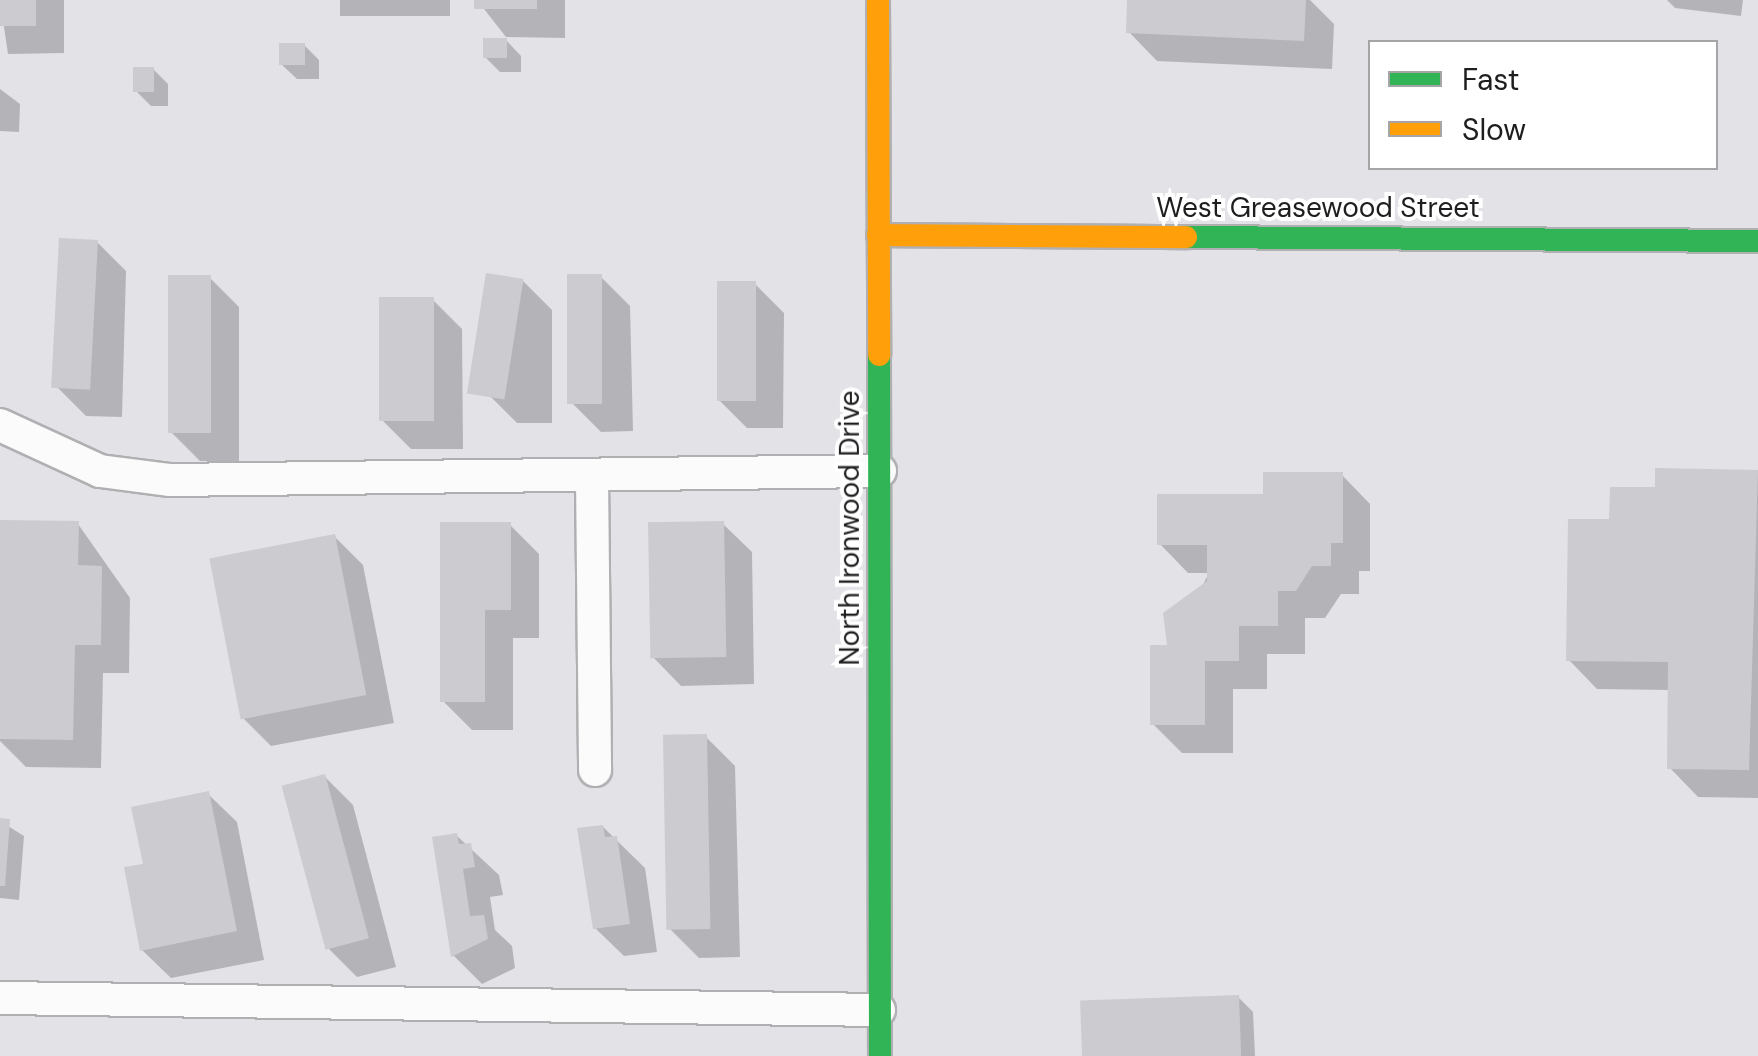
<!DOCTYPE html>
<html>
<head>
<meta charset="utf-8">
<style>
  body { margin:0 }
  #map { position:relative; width:1758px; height:1056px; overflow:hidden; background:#e2e2e7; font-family:"DM Sans",sans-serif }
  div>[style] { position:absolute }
  .shadow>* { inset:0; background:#0003; transform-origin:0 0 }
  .building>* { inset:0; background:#cccbcf; transform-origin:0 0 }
  .roads { filter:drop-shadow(2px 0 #b0b0b3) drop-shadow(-2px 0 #b0b0b3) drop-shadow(0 2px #b0b0b3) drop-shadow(0 -2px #b0b0b3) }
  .lane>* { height:32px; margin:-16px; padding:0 16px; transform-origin:16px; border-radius:16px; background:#fbfbfb }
  .fast>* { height:22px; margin:-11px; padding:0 11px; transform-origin:11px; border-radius:11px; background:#30b455 }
  .slow>* { height:22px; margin:-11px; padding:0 11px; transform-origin:11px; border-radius:11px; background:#ff9f0a }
  span { translate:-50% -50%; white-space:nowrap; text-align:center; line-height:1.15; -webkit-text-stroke:8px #fff; paint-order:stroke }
  .street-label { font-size:28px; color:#1e1e20 }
  .legend { position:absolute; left:1368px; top:40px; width:350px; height:130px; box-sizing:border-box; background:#fff; border:2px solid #a5a5a6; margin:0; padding:12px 18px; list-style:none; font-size:30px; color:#1e1e20 }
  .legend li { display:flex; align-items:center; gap:20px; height:50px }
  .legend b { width:50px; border:2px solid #a5a5a6 }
</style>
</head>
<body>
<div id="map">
  <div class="shadow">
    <i style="clip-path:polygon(0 0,64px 0,64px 53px,8px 54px)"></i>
    <i style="left:340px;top:0;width:110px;height:16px"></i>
    <i style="clip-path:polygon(477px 0,565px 0,565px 38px,506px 37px)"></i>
    <i style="clip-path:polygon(1130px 0,1310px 0,1334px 24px,1332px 69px,1157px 61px,1129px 32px)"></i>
    <i style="clip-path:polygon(1667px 0,1743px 0,1741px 16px,1675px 8px)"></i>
    <i style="clip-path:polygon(506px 40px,521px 56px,521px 72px,500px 72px,485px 57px)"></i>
    <i style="clip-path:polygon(304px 45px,319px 60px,319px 79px,297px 79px,281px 64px)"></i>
    <i style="clip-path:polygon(153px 69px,168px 84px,168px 106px,151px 106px,136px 91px)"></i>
    <i style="clip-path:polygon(0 89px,20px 104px,19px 132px,0 131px)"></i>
    <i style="clip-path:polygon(97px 242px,126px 271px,122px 417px,86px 416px,57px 387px)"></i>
    <i style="clip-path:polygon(601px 277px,630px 306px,633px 431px,601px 432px,572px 403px)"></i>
    <i style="clip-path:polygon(210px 278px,239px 307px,239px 461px,200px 461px,171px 432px)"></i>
    <i style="clip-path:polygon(523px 281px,552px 310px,552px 423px,517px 423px,488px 394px)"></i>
    <i style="clip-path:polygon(755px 284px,784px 313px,783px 428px,747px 428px,719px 400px)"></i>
    <i style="clip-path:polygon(433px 300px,462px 329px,463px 449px,411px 449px,382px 420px)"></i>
    <i style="clip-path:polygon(1657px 470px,1758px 472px,1758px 798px,1698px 797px,1670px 768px,1670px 690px,1597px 689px,1569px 660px,1611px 521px,1657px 490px)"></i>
    <i style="clip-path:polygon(1342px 475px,1370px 504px,1370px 571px,1359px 571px,1359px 594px,1341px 594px,1325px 618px,1305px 618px,1305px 654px,1267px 654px,1267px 689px,1233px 689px,1233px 753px,1182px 753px,1153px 724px,1170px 648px,1209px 573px,1188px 573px,1160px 544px)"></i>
    <i style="clip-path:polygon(78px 524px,130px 598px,129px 673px,103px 673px,101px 768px,26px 767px,0 741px,0 596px)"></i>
    <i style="clip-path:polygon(723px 524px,752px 552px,754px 684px,681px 686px,653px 657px)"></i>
    <i style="clip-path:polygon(510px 525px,539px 554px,539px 638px,513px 638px,513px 730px,472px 730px,443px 701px)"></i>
    <i style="clip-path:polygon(334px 536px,363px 565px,394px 723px,271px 746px,242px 717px)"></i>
    <i style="clip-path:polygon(706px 737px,735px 766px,740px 957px,699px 958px,670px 929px)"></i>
    <i style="clip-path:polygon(324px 776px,353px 805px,396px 967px,357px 977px,328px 948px)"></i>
    <i style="clip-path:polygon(208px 794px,237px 822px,264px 960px,171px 978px,142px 950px,146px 866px)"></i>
    <i style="clip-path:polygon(0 821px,24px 836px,19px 900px,0 898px)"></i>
    <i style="clip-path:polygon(603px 827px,645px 868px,657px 952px,624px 956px,595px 928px)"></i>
    <i style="clip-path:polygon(456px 835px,499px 875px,503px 895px,490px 897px,495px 930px,512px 946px,515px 968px,482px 984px,453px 955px)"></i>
    <i style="clip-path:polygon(1238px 997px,1253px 1012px,1255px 1056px,1085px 1056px)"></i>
  </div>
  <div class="building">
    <i style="left:0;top:0;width:36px;height:26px"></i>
    <i style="left:474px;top:0;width:63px;height:9px"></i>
    <i style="clip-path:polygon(1127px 0,1306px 0,1304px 41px,1126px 33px)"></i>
    <i style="left:483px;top:38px;width:24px;height:20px"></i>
    <i style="left:279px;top:43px;width:26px;height:22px"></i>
    <i style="left:133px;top:67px;width:21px;height:25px"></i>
    <i style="left:59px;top:238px;width:39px;height:150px;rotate:3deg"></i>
    <i style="left:486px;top:273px;width:38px;height:122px;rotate:9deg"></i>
    <i style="left:567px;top:274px;width:35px;height:130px"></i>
    <i style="left:168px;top:275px;width:43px;height:158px"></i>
    <i style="left:717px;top:281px;width:39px;height:120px"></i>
    <i style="left:379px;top:297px;width:55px;height:124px"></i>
    <i style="clip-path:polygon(1655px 468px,1758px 470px,1749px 770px,1667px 769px,1668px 662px,1566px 661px,1568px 519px,1609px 519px,1610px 487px,1655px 487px)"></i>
    <i style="clip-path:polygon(1263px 472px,1343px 472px,1343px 543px,1331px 543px,1331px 566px,1312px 566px,1296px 591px,1278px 591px,1278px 626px,1239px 626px,1239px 661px,1205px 661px,1205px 725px,1150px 725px,1150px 645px,1167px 645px,1163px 613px,1207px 581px,1207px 545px,1157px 545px,1157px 494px,1263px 494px)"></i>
    <i style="clip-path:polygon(0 520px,79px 521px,78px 565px,102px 566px,101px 645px,75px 645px,73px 740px,0 739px)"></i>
    <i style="left:724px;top:521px;width:136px;height:76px;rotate:89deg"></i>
    <i style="clip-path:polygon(440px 522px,511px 522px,511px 610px,485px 610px,485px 702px,440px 702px)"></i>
    <i style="left:335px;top:534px;width:164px;height:128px;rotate:79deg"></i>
    <i style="left:707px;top:734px;width:195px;height:44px;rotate:89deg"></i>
    <i style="left:325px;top:774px;width:170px;height:45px;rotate:75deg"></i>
    <i style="clip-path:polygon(209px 791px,237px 931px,140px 951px,124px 867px,143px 864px,131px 807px)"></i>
    <i style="clip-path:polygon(0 818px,10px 819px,5px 886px,0 886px)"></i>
    <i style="clip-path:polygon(603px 825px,605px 837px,617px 836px,630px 924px,593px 929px,577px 828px)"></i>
    <i style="clip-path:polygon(457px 833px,459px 844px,471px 843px,475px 867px,463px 869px,470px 916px,484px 915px,488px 939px,451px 957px,432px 837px)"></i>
    <i style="left:1239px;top:995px;width:61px;height:159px;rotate:88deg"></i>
  </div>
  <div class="roads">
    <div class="lane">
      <i style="left:0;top:425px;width:110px;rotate:24.7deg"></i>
      <i style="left:100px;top:471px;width:71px;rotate:7.3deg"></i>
      <i style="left:170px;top:480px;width:710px;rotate:-0.73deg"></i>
      <i style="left:592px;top:476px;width:294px;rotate:89.4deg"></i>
      <i style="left:0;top:998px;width:879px;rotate:0.78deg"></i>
    </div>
    <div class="fast">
      <i style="left:1186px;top:237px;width:572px;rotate:0.4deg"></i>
      <i style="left:879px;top:355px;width:701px;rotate:89.92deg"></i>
    </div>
    <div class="slow">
      <i style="left:878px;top:0;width:355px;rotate:89.8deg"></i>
      <i style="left:878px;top:235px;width:308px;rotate:0.4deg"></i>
    </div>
  </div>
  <div class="street-label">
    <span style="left:1318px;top:208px">West Greasewood Street</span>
    <span style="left:850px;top:528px;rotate:-90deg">North Ironwood Drive</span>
  </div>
  <ul class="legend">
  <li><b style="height:12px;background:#30b455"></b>Fast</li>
  <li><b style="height:12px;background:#ff9f0a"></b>Slow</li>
  </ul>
</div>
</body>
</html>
